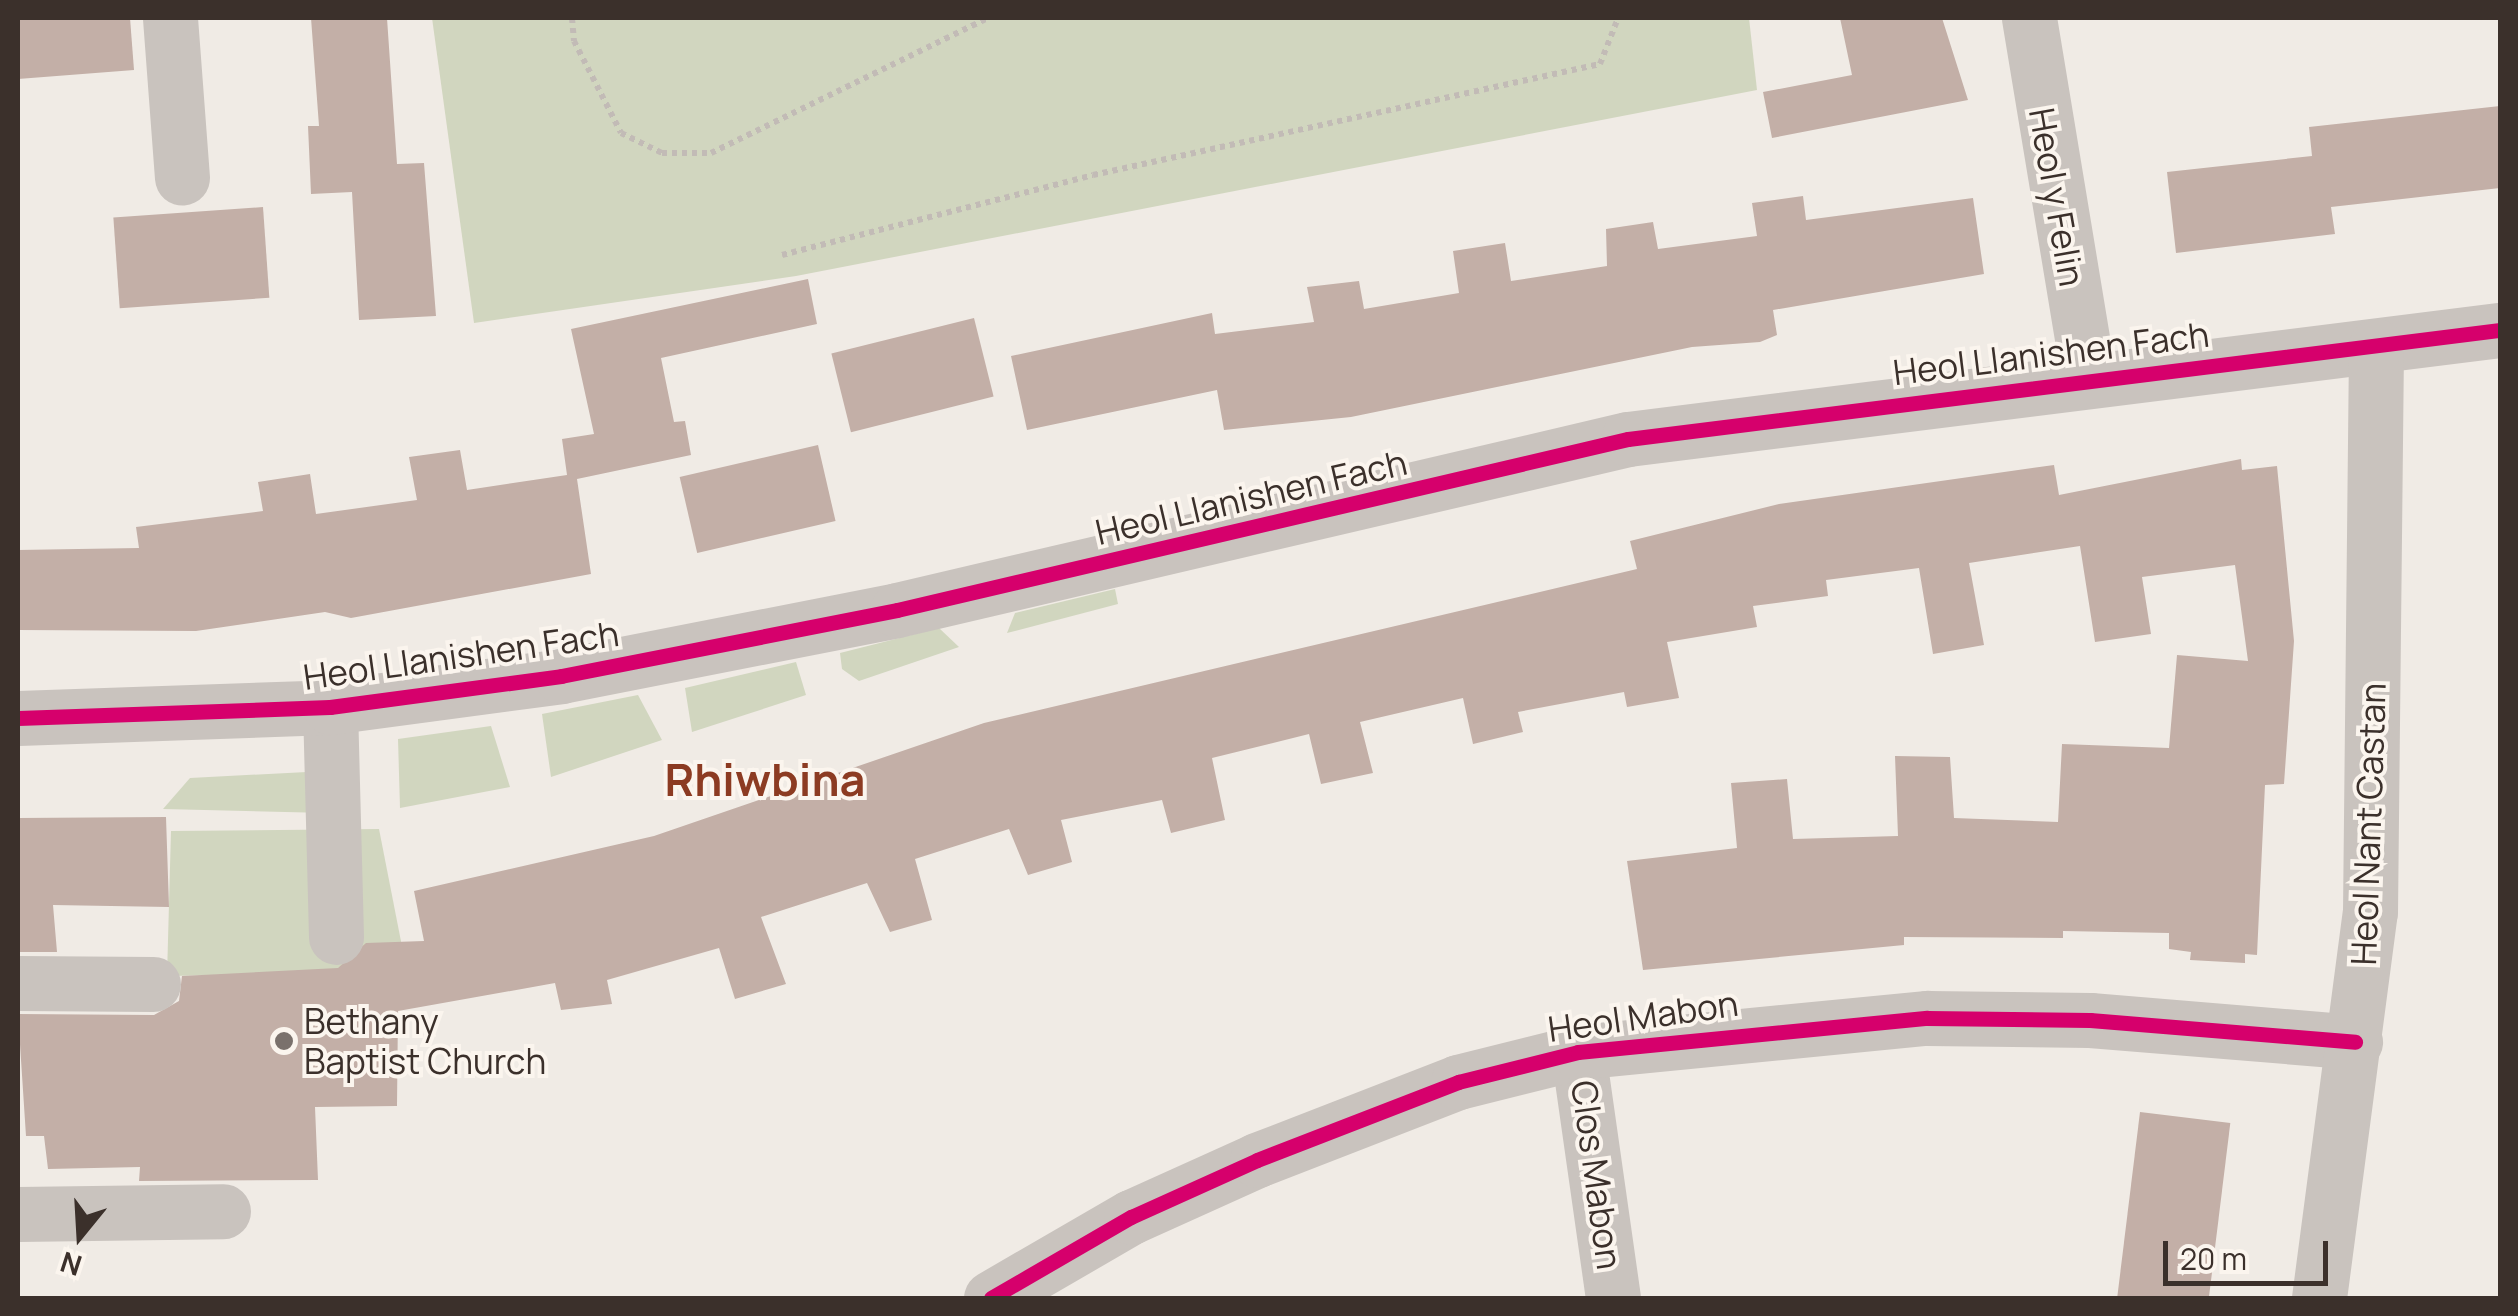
<!DOCTYPE html>
<html>
<head>
<meta charset="utf-8">
<style>
  body { margin:0 }
  #map { position:relative; width:2518px; height:1316px; overflow:hidden; background:#f0ebe5; font-family:Manrope,sans-serif }
  div>[style] { position:absolute }
  .green>* { inset:0; background:#d1d6bf }
  .building>* { inset:0; background:#c3afa7; transform-origin:0 0 }
  .path>* { height:6px; margin-top:-3px; transform-origin:0; background:repeating-linear-gradient(90deg,#c2bbb6 0 5px,transparent 0 10px) }
  .minor>* { height:55px; margin:-27.5px; padding:0 27.5px; transform-origin:27.5px; border-radius:27.5px; background:#c9c3be }
  .cycleway>* { height:15px; margin:-7.5px; padding:0 7.5px; transform-origin:7.5px; border-radius:7.5px; background:#d6006c }
  .dots>* { width:28px; height:28px; translate:-50% -50%; box-sizing:border-box; border:5px solid #fbf5ee; border-radius:50% }
  span { translate:-50% -50%; white-space:nowrap; text-align:center; line-height:1.15; -webkit-text-stroke:8px #fbf5ee; paint-order:stroke }
  .street-label { font-size:35px; color:#3b302b }
  .poi-label { font-size:35px; color:#3b302b }
  .left { translate:0 -50%; text-align:left }
  .district-label { font-size:45px; color:#8c3b22; font-weight:700 }
  .frame { position:absolute; inset:0; border:20px solid #3b302b; pointer-events:none }
  .north { position:absolute; left:30px; top:1186px; width:100px; height:100px; -webkit-text-stroke:8px #fbf5ee; paint-order:stroke; rotate:198deg; font-size:28px; font-weight:700; line-height:40px; text-align:center; color:#3b302b }
  .north::after { content:''; display:block; margin:auto; width:35px; height:45px; background:#3b302b; clip-path:polygon(50% 0,100% 100%,50% 72%,0 100%) }
  .scale { position:absolute; left:2163px; top:1241px; width:165px; height:45px; box-sizing:border-box; border:5px solid #3b302b; border-top:0; padding-left:12px; font-size:30px; line-height:35px; white-space:nowrap; color:#3b302b; -webkit-text-stroke:8px #fbf5ee; paint-order:stroke }
</style>
</head>
<body>
<div id="map">
  <div class="green">
    <i style="clip-path:polygon(432px 18px,1749px 18px,1757px 90px,796px 276px,474px 323px)"></i>
    <i style="clip-path:polygon(1115px 589px,1118px 604px,1007px 633px,1015px 613px)"></i>
    <i style="clip-path:polygon(939px 628px,959px 647px,859px 681px,842px 669px,840px 653px)"></i>
    <i style="clip-path:polygon(796px 662px,806px 695px,692px 732px,685px 688px)"></i>
    <i style="clip-path:polygon(638px 695px,662px 740px,551px 777px,542px 714px)"></i>
    <i style="clip-path:polygon(491px 726px,510px 787px,400px 808px,398px 739px)"></i>
    <i style="clip-path:polygon(326px 771px,327px 813px,163px 809px,190px 778px)"></i>
    <i style="clip-path:polygon(379px 829px,407px 972px,167px 976px,171px 831px)"></i>
  </div>
  <div class="building">
    <i style="clip-path:polygon(18px 18px,130px 18px,134px 70px,18px 79px)"></i>
    <i style="clip-path:polygon(311px 18px,387px 18px,397px 164px,424px 163px,436px 316px,359px 320px,352px 192px,311px 194px,308px 126px,319px 126px)"></i>
    <i style="clip-path:polygon(1840px 18px,1942px 18px,1968px 100px,1772px 138px,1763px 92px,1852px 75px)"></i>
    <i style="clip-path:polygon(2500px 106px,2500px 188px,2331px 207px,2335px 234px,2176px 253px,2167px 172px,2312px 156px,2309px 127px)"></i>
    <i style="clip-path:polygon(1803px 196px,1806px 220px,1973px 198px,1984px 274px,1773px 310px,1777px 335px,1760px 342px,1692px 347px,1351px 417px,1224px 430px,1217px 390px,1027px 430px,1011px 356px,1212px 313px,1215px 334px,1314px 322px,1307px 287px,1359px 281px,1364px 309px,1459px 293px,1453px 251px,1505px 243px,1511px 281px,1607px 266px,1606px 229px,1653px 222px,1658px 249px,1757px 236px,1752px 203px)"></i>
    <i style="left:263px;top:207px;width:91px;height:150px;rotate:86deg"></i>
    <i style="clip-path:polygon(808px 279px,817px 324px,661px 358px,674px 422px,685px 421px,691px 455px,577px 479px,591px 574px,351px 618px,325px 612px,196px 631px,18px 630px,18px 550px,139px 548px,136px 527px,263px 511px,258px 482px,310px 474px,316px 514px,417px 500px,409px 457px,460px 450px,467px 490px,567px 475px,562px 439px,594px 434px,571px 329px)"></i>
    <i style="left:974px;top:318px;width:81px;height:147px;rotate:76deg"></i>
    <i style="left:818px;top:445px;width:78px;height:142px;rotate:77deg"></i>
    <i style="clip-path:polygon(2241px 459px,2242px 470px,2277px 466px,2294px 641px,2284px 784px,2265px 785px,2257px 955px,2245px 954px,2245px 963px,2190px 960px,2191px 952px,2169px 949px,2169px 933px,2063px 931px,2063px 938px,1904px 937px,1904px 945px,1643px 970px,1627px 861px,1737px 848px,1731px 783px,1787px 779px,1793px 839px,1898px 836px,1895px 756px,1950px 757px,1954px 818px,2058px 822px,2062px 744px,2169px 748px,2177px 655px,2248px 661px,2235px 565px,2142px 577px,2151px 634px,2095px 642px,2080px 546px,1969px 563px,1984px 645px,1933px 654px,1919px 568px,1826px 580px,1828px 596px,1753px 606px,1757px 627px,1667px 642px,1679px 698px,1627px 707px,1624px 692px,1518px 712px,1523px 732px,1473px 744px,1463px 698px,1360px 722px,1373px 773px,1321px 784px,1309px 734px,1212px 758px,1225px 820px,1171px 833px,1162px 800px,1061px 820px,1072px 862px,1028px 875px,1009px 829px,915px 859px,932px 920px,890px 932px,867px 883px,761px 917px,786px 984px,735px 999px,719px 948px,607px 980px,612px 1004px,561px 1010px,555px 983px,398px 1011px,397px 1106px,315px 1107px,318px 1180px,139px 1181px,140px 1167px,48px 1169px,44px 1136px,26px 1136px,18px 1014px,154px 1015px,179px 1001px,182px 976px,338px 968px,366px 943px,424px 941px,414px 891px,654px 836px,984px 723px,1637px 569px,1630px 541px,1779px 504px,2054px 465px,2059px 495px)"></i>
    <i style="clip-path:polygon(166px 817px,169px 907px,53px 905px,57px 952px,18px 952px,18px 818px)"></i>
    <i style="left:2140px;top:1112px;width:91px;height:188px;rotate:7deg"></i>
  </div>
  <div class="path">
    <i style="left:572px;top:18px;width:23px;rotate:85deg"></i>
    <i style="left:574px;top:41px;width:103px;rotate:62.9deg"></i>
    <i style="left:621px;top:133px;width:46px;rotate:26deg"></i>
    <i style="left:662px;top:153px;width:49px"></i>
    <i style="left:711px;top:153px;width:308px;rotate:-26deg"></i>
    <i style="left:782px;top:255px;width:321px;rotate:-14.4deg"></i>
    <i style="left:1093px;top:175px;width:519px;rotate:-12.35deg"></i>
    <i style="left:1600px;top:64px;width:49px;rotate:-68.6deg"></i>
  </div>
  <div class="minor">
    <i style="left:170px;top:18px;width:160px;rotate:85.7deg"></i>
    <i style="left:2029px;top:18px;width:363px;rotate:80.6deg"></i>
    <i style="left:330px;top:707px;width:230px;rotate:88.5deg"></i>
    <i style="left:18px;top:718px;width:312px;rotate:-2deg"></i>
    <i style="left:330px;top:707px;width:233px;rotate:-7.6deg"></i>
    <i style="left:561px;top:676px;width:342px;rotate:-11.1deg"></i>
    <i style="left:897px;top:610px;width:751px;rotate:-13.17deg"></i>
    <i style="left:1628px;top:439px;width:879px;rotate:-7.13deg"></i>
    <i style="left:18px;top:983px;width:135px;rotate:0.4deg"></i>
    <i style="left:1578px;top:1052px;width:248px;rotate:81.9deg"></i>
    <i style="left:18px;top:1214px;width:205px;rotate:-0.8deg"></i>
    <i style="left:991px;top:1298px;width:162px;rotate:-30.1deg"></i>
    <i style="left:1131px;top:1217px;width:138px;rotate:-24.3deg"></i>
    <i style="left:1257px;top:1160px;width:216px;rotate:-21.2deg"></i>
    <i style="left:1458px;top:1082px;width:124px;rotate:-14deg"></i>
    <i style="left:1578px;top:1052px;width:351px;rotate:-5.6deg"></i>
    <i style="left:1927px;top:1018px;width:163px;rotate:0.7deg"></i>
    <i style="left:2090px;top:1020px;width:266px;rotate:4.7deg"></i>
    <i style="left:2319px;top:1298px;width:389px;rotate:-82.5deg"></i>
    <i style="left:2370px;top:912px;width:566px;rotate:-89.39deg"></i>
  </div>
  <div class="cycleway">
    <i style="left:18px;top:718px;width:312px;rotate:-2deg"></i>
    <i style="left:330px;top:707px;width:233px;rotate:-7.6deg"></i>
    <i style="left:561px;top:676px;width:342px;rotate:-11.1deg"></i>
    <i style="left:897px;top:610px;width:751px;rotate:-13.17deg"></i>
    <i style="left:1628px;top:439px;width:879px;rotate:-7.13deg"></i>
    <i style="left:991px;top:1298px;width:162px;rotate:-30.1deg"></i>
    <i style="left:1131px;top:1217px;width:138px;rotate:-24.3deg"></i>
    <i style="left:1257px;top:1160px;width:216px;rotate:-21.2deg"></i>
    <i style="left:1458px;top:1082px;width:124px;rotate:-14deg"></i>
    <i style="left:1578px;top:1052px;width:351px;rotate:-5.6deg"></i>
    <i style="left:1927px;top:1018px;width:163px;rotate:0.7deg"></i>
    <i style="left:2090px;top:1020px;width:266px;rotate:4.7deg"></i>
  </div>
  <div class="dots">
    <i style="left:284px;top:1041px;background:#7a716c"></i>
  </div>
  <div class="street-label">
    <span style="left:2057px;top:197px;rotate:80deg">Heol y Felin</span>
    <span style="left:2051px;top:353px;rotate:-7deg">Heol Llanishen Fach</span>
    <span style="left:1251px;top:497px;rotate:-13deg">Heol Llanishen Fach</span>
    <span style="left:461px;top:655px;rotate:-8deg">Heol Llanishen Fach</span>
    <span style="left:2368px;top:824px;rotate:-88deg">Heol Nant Castan</span>
    <span style="left:1643px;top:1016px;rotate:-8deg">Heol Mabon</span>
    <span style="left:1597px;top:1175px;rotate:82deg">Clos Mabon</span>
  </div>
  <div class="poi-label">
    <span class="left" style="left:304px;top:1041px">Bethany<br>Baptist Church</span>
  </div>
  <div class="district-label">
    <span style="left:765px;top:780px">Rhiwbina</span>
  </div>
  <div class="frame"></div>
  <div class="north">N</div>
  <div class="scale">20 m</div>
</div>
</body>
</html>
